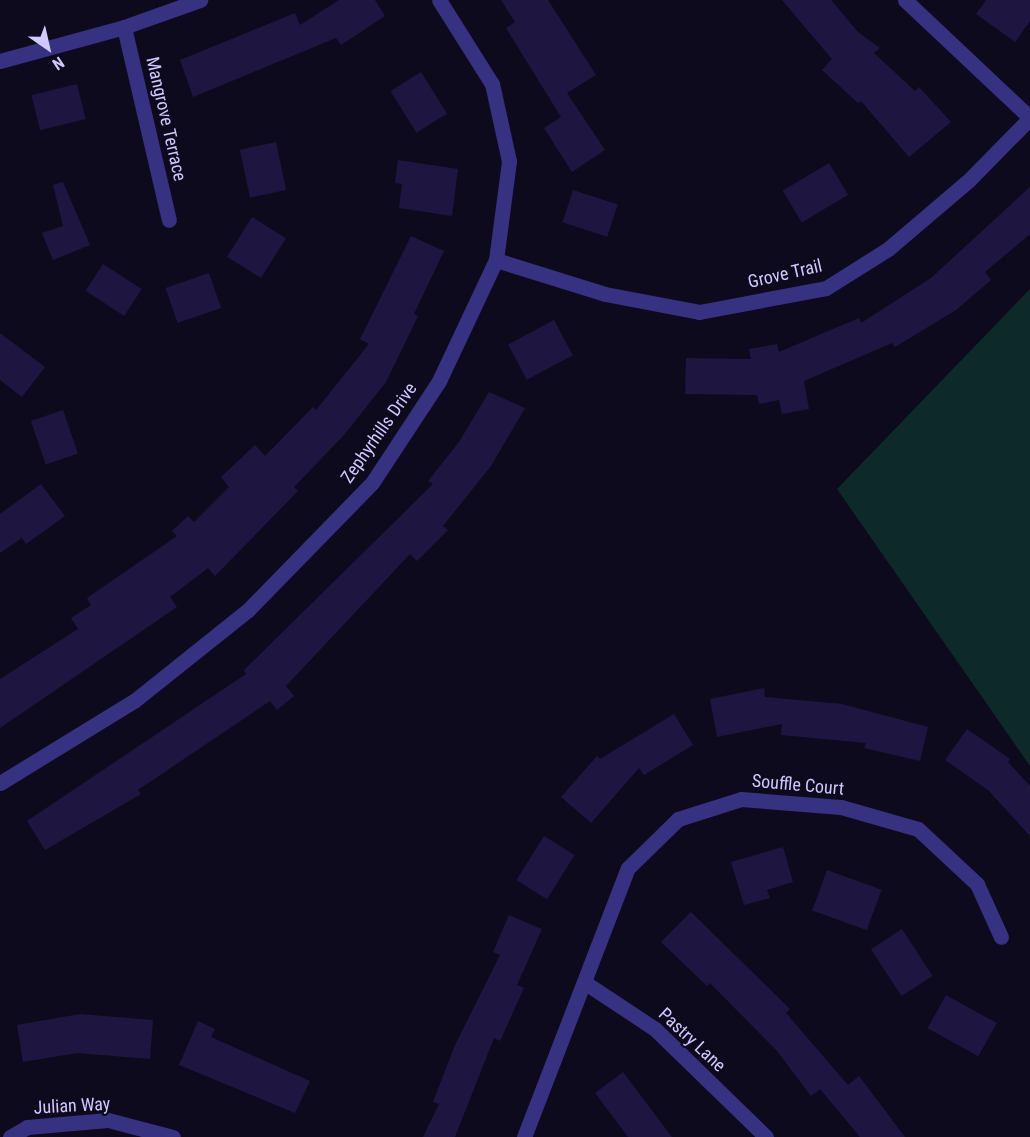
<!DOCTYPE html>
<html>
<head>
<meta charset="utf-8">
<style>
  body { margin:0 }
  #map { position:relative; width:1030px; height:1137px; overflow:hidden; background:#0e0a1e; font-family:"Roboto Condensed",sans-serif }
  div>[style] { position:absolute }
  .green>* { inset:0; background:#0d2929 }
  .building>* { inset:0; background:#1f1541; transform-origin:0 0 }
  .minor>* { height:15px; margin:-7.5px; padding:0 7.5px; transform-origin:7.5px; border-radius:7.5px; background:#373182 }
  span { translate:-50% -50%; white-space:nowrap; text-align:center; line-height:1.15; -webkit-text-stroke:4.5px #0e0a1e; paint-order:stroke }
  .street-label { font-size:18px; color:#d0c8ff }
  .north { position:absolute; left:18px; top:18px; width:60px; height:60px; -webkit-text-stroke:4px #0e0a1e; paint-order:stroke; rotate:146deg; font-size:16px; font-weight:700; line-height:24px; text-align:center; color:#d0c8ff }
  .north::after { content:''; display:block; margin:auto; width:21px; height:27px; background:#d0c8ff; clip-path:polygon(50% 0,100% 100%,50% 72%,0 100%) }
</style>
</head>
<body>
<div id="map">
  <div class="green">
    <i style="clip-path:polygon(1030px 289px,1030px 766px,837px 489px)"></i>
  </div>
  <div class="building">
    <i style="clip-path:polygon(339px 0,375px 0,385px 16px,341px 45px,336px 38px,193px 97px,180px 60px,295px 13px,300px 25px)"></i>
    <i style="clip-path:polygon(501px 0,548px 0,596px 75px,567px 93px,605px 150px,572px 172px,544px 128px,561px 117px,506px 28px,515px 22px)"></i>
    <i style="clip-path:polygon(782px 0,831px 0,858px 32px,880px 48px,874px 53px,915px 91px,919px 87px,951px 122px,909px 157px,861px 101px,858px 103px,822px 70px,832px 59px)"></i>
    <i style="clip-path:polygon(986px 0,1030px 0,1030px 21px,1015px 42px,976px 14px)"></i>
    <i style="left:421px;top:72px;width:49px;height:36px;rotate:58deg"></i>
    <i style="left:77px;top:84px;width:36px;height:47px;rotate:76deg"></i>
    <i style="left:276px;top:142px;width:49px;height:37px;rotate:78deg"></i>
    <i style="clip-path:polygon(398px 160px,458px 169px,452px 216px,399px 208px,402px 184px,395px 183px)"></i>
    <i style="left:829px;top:163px;width:37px;height:54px;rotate:59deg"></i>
    <i style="clip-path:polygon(63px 182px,90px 245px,53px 260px,42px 233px,63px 226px,53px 185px)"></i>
    <i style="clip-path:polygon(1030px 187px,1030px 234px,985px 272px,991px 280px,956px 310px,895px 347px,892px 343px,804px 381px,809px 409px,782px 414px,779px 400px,759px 404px,757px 395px,685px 394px,686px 358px,751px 359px,749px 349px,777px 344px,779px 352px,859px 318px,861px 323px,931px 278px)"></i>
    <i style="left:573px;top:190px;width:47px;height:34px;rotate:18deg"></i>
    <i style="left:252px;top:217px;width:40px;height:47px;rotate:32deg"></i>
    <i style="clip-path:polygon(411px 236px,444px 251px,414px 314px,418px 316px,386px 382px,344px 435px,294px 487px,298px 491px,215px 576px,208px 568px,170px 597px,177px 607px,0 728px,0 679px,78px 629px,71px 618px,91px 605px,87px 598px,177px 536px,172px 531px,188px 516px,194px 522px,229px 487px,221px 477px,255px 445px,265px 456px,313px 407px,316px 410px,369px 344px,360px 339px)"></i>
    <i style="left:103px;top:264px;width:46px;height:32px;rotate:33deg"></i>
    <i style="left:209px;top:273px;width:37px;height:46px;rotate:71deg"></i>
    <i style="left:554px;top:320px;width:40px;height:52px;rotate:62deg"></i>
    <i style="clip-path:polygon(0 333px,45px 367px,22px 397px,0 380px)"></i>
    <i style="clip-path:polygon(489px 392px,525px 408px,491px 466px,443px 526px,448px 530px,417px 561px,410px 554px,286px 686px,294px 696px,277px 710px,270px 701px,138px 790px,141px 794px,45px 850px,27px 821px,246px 674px,244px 670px,433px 484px,428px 481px,459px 442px)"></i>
    <i style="left:63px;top:410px;width:46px;height:34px;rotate:71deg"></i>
    <i style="clip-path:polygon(41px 484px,65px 516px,26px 544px,22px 538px,0 553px,0 514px)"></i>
    <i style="clip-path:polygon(764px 688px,765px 697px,842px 704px,928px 727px,920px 761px,864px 748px,866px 743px,781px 735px,782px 724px,717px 737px,710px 699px)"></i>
    <i style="clip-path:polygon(674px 714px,693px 745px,644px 775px,639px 768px,591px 823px,561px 797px,597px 756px,600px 759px)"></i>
    <i style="clip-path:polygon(967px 729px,1010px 759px,1008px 762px,1030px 786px,1030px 836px,988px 790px,945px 760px)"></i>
    <i style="left:544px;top:836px;width:36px;height:52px;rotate:32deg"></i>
    <i style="clip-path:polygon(783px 847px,793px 882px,767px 890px,770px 898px,744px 905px,731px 862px)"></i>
    <i style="left:827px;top:870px;width:58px;height:43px;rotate:20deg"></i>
    <i style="clip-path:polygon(691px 912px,790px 1009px,786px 1013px,848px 1085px,859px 1076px,905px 1137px,860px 1137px,820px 1089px,811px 1096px,777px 1051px,710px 983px,707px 986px,661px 942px)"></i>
    <i style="clip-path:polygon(509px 915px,542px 929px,517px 985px,524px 988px,500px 1041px,494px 1038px,455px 1137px,423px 1137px,439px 1104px,433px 1102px,455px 1045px,500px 955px,493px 952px)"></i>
    <i style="left:902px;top:929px;width:56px;height:37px;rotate:57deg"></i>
    <i style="left:946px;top:995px;width:58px;height:38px;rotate:29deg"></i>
    <i style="clip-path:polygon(80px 1014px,153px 1020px,150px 1059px,77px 1053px,23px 1062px,17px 1025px)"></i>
    <i style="clip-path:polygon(198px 1021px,215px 1029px,211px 1037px,310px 1081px,295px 1113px,179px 1065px)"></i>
    <i style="clip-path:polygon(623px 1072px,672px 1137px,628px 1137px,595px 1093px)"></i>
  </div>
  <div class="minor">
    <i style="left:905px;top:0;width:172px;rotate:43.3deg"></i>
    <i style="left:124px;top:27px;width:198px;rotate:76.9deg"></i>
    <i style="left:0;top:61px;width:129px;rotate:-15.3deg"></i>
    <i style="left:124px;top:27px;width:81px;rotate:-19.6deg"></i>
    <i style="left:496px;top:260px;width:114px;rotate:17.3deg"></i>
    <i style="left:605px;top:294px;width:96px;rotate:10.8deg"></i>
    <i style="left:699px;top:312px;width:129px;rotate:-10.7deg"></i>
    <i style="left:826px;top:288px;width:73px;rotate:-32.2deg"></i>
    <i style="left:888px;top:249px;width:106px;rotate:-40.4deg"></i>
    <i style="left:969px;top:180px;width:87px;rotate:-45.5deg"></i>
    <i style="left:0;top:783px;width:157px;rotate:-31.5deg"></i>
    <i style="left:134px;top:701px;width:146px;rotate:-38.6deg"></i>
    <i style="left:248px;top:610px;width:177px;rotate:-45.7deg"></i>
    <i style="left:372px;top:483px;width:122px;rotate:-56.7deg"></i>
    <i style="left:439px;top:381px;width:134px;rotate:-64.8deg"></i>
    <i style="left:496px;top:260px;width:100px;rotate:-82.5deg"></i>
    <i style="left:509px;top:161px;width:79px;rotate:-102.4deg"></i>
    <i style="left:492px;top:84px;width:99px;rotate:-122.2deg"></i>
    <i style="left:584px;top:982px;width:85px;rotate:33.5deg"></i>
    <i style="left:655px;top:1029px;width:155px;rotate:44.2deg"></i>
    <i style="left:10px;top:1137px;width:20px;rotate:-30deg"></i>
    <i style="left:27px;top:1127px;width:81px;rotate:-4.9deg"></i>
    <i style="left:108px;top:1120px;width:67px;rotate:14.7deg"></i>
    <i style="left:524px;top:1137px;width:288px;rotate:-68.9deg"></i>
    <i style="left:628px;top:868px;width:70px;rotate:-44.4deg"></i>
    <i style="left:678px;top:819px;width:66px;rotate:-17.6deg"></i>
    <i style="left:741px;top:799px;width:100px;rotate:4.6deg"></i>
    <i style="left:841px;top:807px;width:80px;rotate:15.9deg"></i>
    <i style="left:918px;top:829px;width:81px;rotate:43deg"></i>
    <i style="left:977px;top:884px;width:58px;rotate:65.6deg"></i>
  </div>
  <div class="street-label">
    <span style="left:166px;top:119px;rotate:77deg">Mangrove Terrace</span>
    <span style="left:785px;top:274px;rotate:-13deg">Grove Trail</span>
    <span style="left:379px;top:433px;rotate:-55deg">Zephyrhills Drive</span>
    <span style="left:798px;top:785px;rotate:5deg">Souffle Court</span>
    <span style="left:692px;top:1040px;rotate:43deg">Pastry Lane</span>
    <span style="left:72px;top:1106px;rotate:-3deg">Julian Way</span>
  </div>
  <div class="north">N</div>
</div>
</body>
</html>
